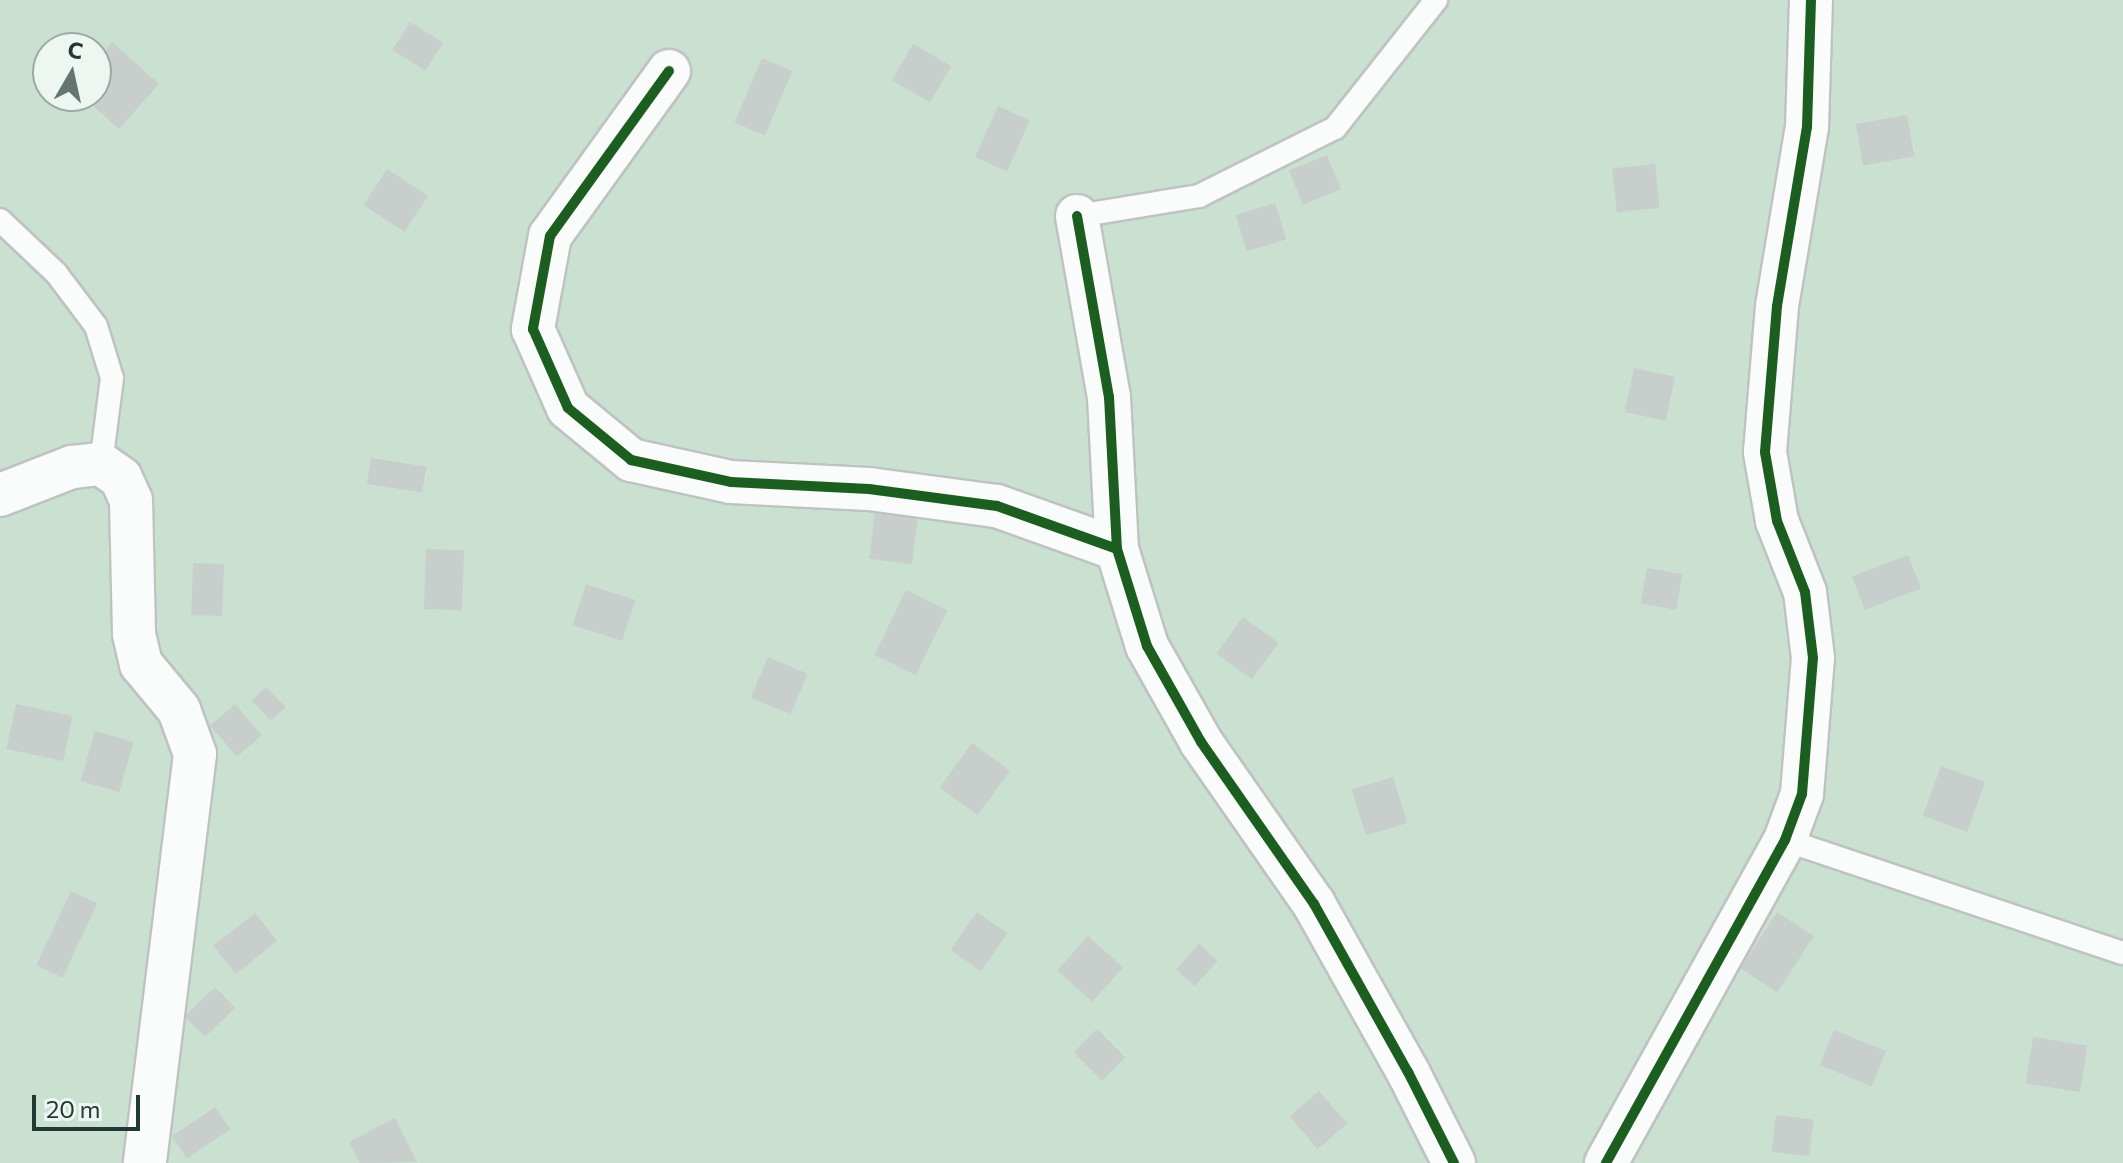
<!DOCTYPE html>
<html>
<head>
<meta charset="utf-8">
<style>
  body { margin:0 }
  #map { position:relative; width:2123px; height:1163px; overflow:hidden; background:#e1e6e4; font-family:Commissioner,sans-serif }
  div>[style] { position:absolute }
  .green>* { inset:0; background:#cae0d1 }
  .building>* { inset:0; background:#c8cecc; transform-origin:0 0 }
  .roads { filter:drop-shadow(2px 0 #bec3c1) drop-shadow(-2px 0 #bec3c1) drop-shadow(0 2px #bec3c1) drop-shadow(0 -2px #bec3c1) }
  .service>* { height:22px; margin:-11px; padding:0 11px; transform-origin:11px; border-radius:11px; background:#fafbfb }
  .minor>* { height:42px; margin:-21px; padding:0 21px; transform-origin:21px; border-radius:21px; background:#fafbfb }
  .cycleway>* { height:10px; margin:-5px; padding:0 5px; transform-origin:5px; border-radius:5px; background:#1b5e20 }
  span { translate:-50% -50%; white-space:nowrap; text-align:center; line-height:1.15; -webkit-text-stroke:6px #eef6f2; paint-order:stroke }
  .north { position:absolute; left:32px; top:32px; width:80px; height:80px; box-sizing:border-box; background:#eef6f2; border:2px solid #9caaa5; border-radius:50%; rotate:9deg; font-size:22px; font-weight:700; line-height:32px; text-align:center; color:#203932 }
  .north::after { content:''; display:block; margin:auto; width:28px; height:36px; background:#647670; clip-path:polygon(50% 0,100% 100%,50% 72%,0 100%) }
  .scale { position:absolute; left:32px; top:1095px; width:108px; height:36px; box-sizing:border-box; border:4px solid #203932; border-top:0; padding-left:10px; font-size:24px; line-height:28px; white-space:nowrap; color:#203932; -webkit-text-stroke:6px #eef6f2; paint-order:stroke }
</style>
</head>
<body>
<div id="map">
  <div class="green">
    <i style="clip-path:polygon(evenodd,0 0,2123px 0,2123px 1163px,0 1163px,0 0,48px 48px,96px 48px,96px 96px,48px 96px,48px 48px)"></i>
  </div>
  <div class="building">
    <i style="left:410px;top:22px;width:39px;height:33px;rotate:32deg"></i>
    <i style="clip-path:polygon(112px 42px,159px 84px,119px 129px,82px 96px,96px 96px,96px 56px,98px 58px)"></i>
    <i style="left:913px;top:44px;width:44px;height:42px;rotate:30deg"></i>
    <i style="left:762px;top:58px;width:33px;height:70px;rotate:23deg"></i>
    <i style="left:998px;top:106px;width:35px;height:56px;rotate:24deg"></i>
    <i style="left:1907px;top:115px;width:42px;height:52px;rotate:80deg"></i>
    <i style="left:1327px;top:155px;width:37px;height:41px;rotate:68deg"></i>
    <i style="left:1655px;top:164px;width:44px;height:43px;rotate:84deg"></i>
    <i style="left:387px;top:169px;width:49px;height:43px;rotate:33deg"></i>
    <i style="left:1275px;top:203px;width:38px;height:41px;rotate:73deg"></i>
    <i style="left:1634px;top:368px;width:42px;height:45px;rotate:12deg"></i>
    <i style="left:371px;top:458px;width:56px;height:26px;rotate:9deg"></i>
    <i style="left:875px;top:512px;width:43px;height:47px;rotate:7deg"></i>
    <i style="left:426px;top:549px;width:38px;height:60px;rotate:2deg"></i>
    <i style="left:1908px;top:555px;width:36px;height:60px;rotate:69deg"></i>
    <i style="left:193px;top:563px;width:31px;height:52px;rotate:2deg"></i>
    <i style="left:1647px;top:568px;width:36px;height:36px;rotate:10deg"></i>
    <i style="left:586px;top:584px;width:52px;height:43px;rotate:18deg"></i>
    <i style="left:906px;top:590px;width:46px;height:72px;rotate:26deg"></i>
    <i style="left:1243px;top:617px;width:44px;height:45px;rotate:36deg"></i>
    <i style="left:768px;top:657px;width:43px;height:44px;rotate:23deg"></i>
    <i style="left:266px;top:687px;width:28px;height:20px;rotate:46deg"></i>
    <i style="left:16px;top:704px;width:58px;height:46px;rotate:12deg"></i>
    <i style="left:235px;top:704px;width:41px;height:33px;rotate:49deg"></i>
    <i style="left:95px;top:731px;width:40px;height:52px;rotate:16deg"></i>
    <i style="left:972px;top:743px;width:47px;height:55px;rotate:36deg"></i>
    <i style="left:1941px;top:766px;width:47px;height:53px;rotate:20deg"></i>
    <i style="left:1393px;top:777px;width:48px;height:43px;rotate:73deg"></i>
    <i style="left:71px;top:891px;width:29px;height:82px;rotate:25deg"></i>
    <i style="left:977px;top:912px;width:37px;height:46px;rotate:35deg"></i>
    <i style="left:1777px;top:912px;width:44px;height:67px;rotate:33deg"></i>
    <i style="left:255px;top:913px;width:36px;height:53px;rotate:52deg"></i>
    <i style="left:1088px;top:936px;width:47px;height:46px;rotate:42deg"></i>
    <i style="left:1199px;top:944px;width:25px;height:34px;rotate:42deg"></i>
    <i style="left:215px;top:987px;width:29px;height:42px;rotate:46deg"></i>
    <i style="left:1097px;top:1029px;width:40px;height:33px;rotate:45deg"></i>
    <i style="left:1834px;top:1030px;width:56px;height:38px;rotate:22deg"></i>
    <i style="left:2033px;top:1037px;width:55px;height:47px;rotate:9deg"></i>
    <i style="left:1319px;top:1091px;width:43px;height:39px;rotate:49deg"></i>
    <i style="left:215px;top:1107px;width:27px;height:52px;rotate:56deg"></i>
    <i style="left:1776px;top:1115px;width:38px;height:37px;rotate:7deg"></i>
    <i style="clip-path:polygon(395px 1118px,417px 1162px,360px 1163px,349px 1142px)"></i>
  </div>
  <div class="roads">
    <div class="service">
      <i style="left:1077px;top:216px;width:124px;rotate:-9.3deg"></i>
      <i style="left:1199px;top:196px;width:152px;rotate:-26.6deg"></i>
      <i style="left:1335px;top:128px;width:163px;rotate:-51.7deg"></i>
      <i style="left:0;top:220px;width:77px;rotate:43.4deg"></i>
      <i style="left:56px;top:273px;width:66px;rotate:53deg"></i>
      <i style="left:96px;top:326px;width:54px;rotate:72.9deg"></i>
      <i style="left:112px;top:378px;width:87px;rotate:97.3deg"></i>
      <i style="left:1785px;top:840px;width:356px;rotate:18.5deg"></i>
    </div>
    <div class="minor">
      <i style="left:669px;top:71px;width:203px;rotate:125.8deg"></i>
      <i style="left:550px;top:236px;width:95px;rotate:100.4deg"></i>
      <i style="left:533px;top:329px;width:86px;rotate:66.1deg"></i>
      <i style="left:568px;top:408px;width:82px;rotate:39.5deg"></i>
      <i style="left:631px;top:460px;width:102px;rotate:12.4deg"></i>
      <i style="left:731px;top:482px;width:138px;rotate:2.9deg"></i>
      <i style="left:869px;top:489px;width:129px;rotate:7.6deg"></i>
      <i style="left:997px;top:506px;width:127px;rotate:19.7deg"></i>
      <i style="left:1077px;top:216px;width:184px;rotate:80deg"></i>
      <i style="left:1109px;top:397px;width:152px;rotate:87deg"></i>
      <i style="left:1117px;top:549px;width:102px;rotate:72.8deg"></i>
      <i style="left:1147px;top:646px;width:110px;rotate:60.6deg"></i>
      <i style="left:1201px;top:742px;width:198px;rotate:55.1deg"></i>
      <i style="left:1314px;top:904px;width:193px;rotate:60.8deg"></i>
      <i style="left:1408px;top:1072px;width:102px;rotate:63.2deg"></i>
      <i style="left:0;top:495px;width:77px;rotate:-21.3deg"></i>
      <i style="left:72px;top:467px;width:29px;rotate:-6deg"></i>
      <i style="left:101px;top:464px;width:24px;rotate:35deg"></i>
      <i style="left:121px;top:478px;width:24px;rotate:66deg"></i>
      <i style="left:131px;top:500px;width:134px;rotate:88.7deg"></i>
      <i style="left:134px;top:634px;width:31px;rotate:77deg"></i>
      <i style="left:141px;top:664px;width:60px;rotate:50.4deg"></i>
      <i style="left:179px;top:710px;width:47px;rotate:70deg"></i>
      <i style="left:195px;top:754px;width:412px;rotate:97deg"></i>
      <i style="left:1606px;top:1163px;width:369px;rotate:-61deg"></i>
      <i style="left:1785px;top:840px;width:49px;rotate:-69.7deg"></i>
      <i style="left:1802px;top:794px;width:136px;rotate:-85.4deg"></i>
      <i style="left:1813px;top:658px;width:66px;rotate:-96.9deg"></i>
      <i style="left:1805px;top:592px;width:76px;rotate:-111.5deg"></i>
      <i style="left:1777px;top:521px;width:70px;rotate:-99.9deg"></i>
      <i style="left:1765px;top:452px;width:146px;rotate:-85.3deg"></i>
      <i style="left:1777px;top:306px;width:181px;rotate:-80.5deg"></i>
      <i style="left:1807px;top:127px;width:127px;rotate:-88.2deg"></i>
    </div>
  </div>
  <div class="cycleway">
    <i style="left:669px;top:71px;width:203px;rotate:125.8deg"></i>
    <i style="left:550px;top:236px;width:95px;rotate:100.4deg"></i>
    <i style="left:533px;top:329px;width:86px;rotate:66.1deg"></i>
    <i style="left:568px;top:408px;width:82px;rotate:39.5deg"></i>
    <i style="left:631px;top:460px;width:102px;rotate:12.4deg"></i>
    <i style="left:731px;top:482px;width:138px;rotate:2.9deg"></i>
    <i style="left:869px;top:489px;width:129px;rotate:7.6deg"></i>
    <i style="left:997px;top:506px;width:127px;rotate:19.7deg"></i>
    <i style="left:1077px;top:216px;width:184px;rotate:80deg"></i>
    <i style="left:1109px;top:397px;width:152px;rotate:87deg"></i>
    <i style="left:1117px;top:549px;width:102px;rotate:72.8deg"></i>
    <i style="left:1147px;top:646px;width:110px;rotate:60.6deg"></i>
    <i style="left:1201px;top:742px;width:198px;rotate:55.1deg"></i>
    <i style="left:1314px;top:904px;width:193px;rotate:60.8deg"></i>
    <i style="left:1408px;top:1072px;width:102px;rotate:63.2deg"></i>
    <i style="left:1606px;top:1163px;width:369px;rotate:-61deg"></i>
    <i style="left:1785px;top:840px;width:49px;rotate:-69.7deg"></i>
    <i style="left:1802px;top:794px;width:136px;rotate:-85.4deg"></i>
    <i style="left:1813px;top:658px;width:66px;rotate:-96.9deg"></i>
    <i style="left:1805px;top:592px;width:76px;rotate:-111.5deg"></i>
    <i style="left:1777px;top:521px;width:70px;rotate:-99.9deg"></i>
    <i style="left:1765px;top:452px;width:146px;rotate:-85.3deg"></i>
    <i style="left:1777px;top:306px;width:181px;rotate:-80.5deg"></i>
    <i style="left:1807px;top:127px;width:127px;rotate:-88.2deg"></i>
  </div>
  <div class="north">С</div>
  <div class="scale">20 m</div>
</div>
</body>
</html>
